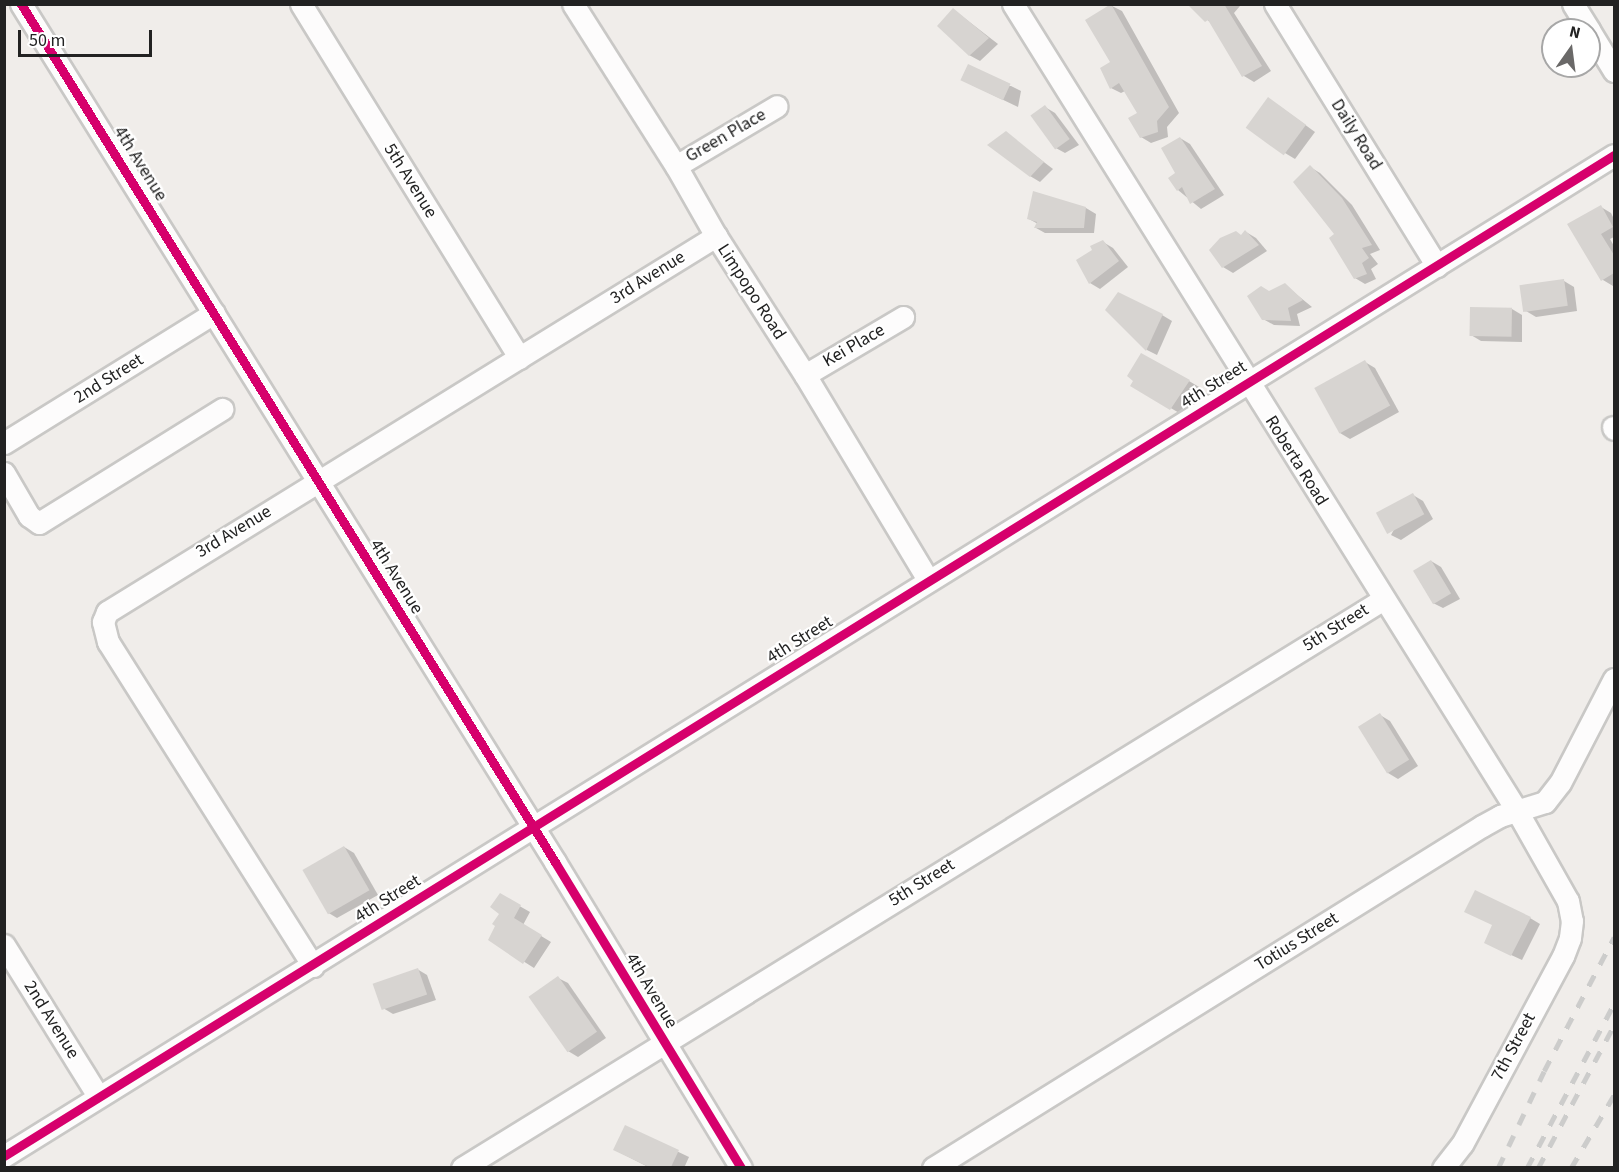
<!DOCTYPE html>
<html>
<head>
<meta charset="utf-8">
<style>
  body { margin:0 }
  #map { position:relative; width:1619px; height:1172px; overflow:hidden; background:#f0edea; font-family:"Source Sans 3",sans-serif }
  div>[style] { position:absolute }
  .shadow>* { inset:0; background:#0003 }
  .building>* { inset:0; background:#d7d4d1; transform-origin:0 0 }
  .roads { filter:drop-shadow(2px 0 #c9c8c6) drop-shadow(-2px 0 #c9c8c6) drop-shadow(0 2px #c9c8c6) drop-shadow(0 -2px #c9c8c6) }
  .minor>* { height:21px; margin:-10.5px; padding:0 10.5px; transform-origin:10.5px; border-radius:10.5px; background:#fdfcfc }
  .rail>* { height:4.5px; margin-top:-2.25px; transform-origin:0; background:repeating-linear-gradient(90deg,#cccccb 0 12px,transparent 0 24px) }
  .cycleway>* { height:9px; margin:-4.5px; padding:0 4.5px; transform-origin:4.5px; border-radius:4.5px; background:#d6006c }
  span { translate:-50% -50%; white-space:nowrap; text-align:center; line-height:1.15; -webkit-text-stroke:4.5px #fff; paint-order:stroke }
  .street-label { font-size:18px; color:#222 }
  .frame { position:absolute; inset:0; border:6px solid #222; pointer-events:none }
  .north { position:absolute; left:1541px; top:18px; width:60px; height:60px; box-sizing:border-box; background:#fff; border:2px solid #a7a7a7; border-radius:50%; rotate:14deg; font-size:16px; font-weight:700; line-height:24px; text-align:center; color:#222 }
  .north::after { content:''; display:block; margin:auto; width:21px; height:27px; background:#6a6968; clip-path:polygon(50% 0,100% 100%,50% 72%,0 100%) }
  .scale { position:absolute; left:18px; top:30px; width:134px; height:27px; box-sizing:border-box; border:3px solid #222; border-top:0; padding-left:8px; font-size:18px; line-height:21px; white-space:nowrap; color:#222; -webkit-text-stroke:4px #fff; paint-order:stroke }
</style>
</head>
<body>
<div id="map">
  <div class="shadow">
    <i style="clip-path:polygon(1190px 4px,1237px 4px,1240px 6px,1234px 13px,1271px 71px,1254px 82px,1244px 76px,1213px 25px)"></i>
    <i style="clip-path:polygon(1112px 6px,1122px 11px,1179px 113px,1167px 127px,1168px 137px,1151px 143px,1141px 137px,1139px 114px,1125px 91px,1121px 93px,1111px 88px,1112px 63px,1087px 20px)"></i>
    <i style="clip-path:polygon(954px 10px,998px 44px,980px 61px,969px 55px)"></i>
    <i style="clip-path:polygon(972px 85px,1011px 86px,1021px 91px,1018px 107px)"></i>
    <i style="clip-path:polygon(1278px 105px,1315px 132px,1295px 159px,1285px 153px)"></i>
    <i style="clip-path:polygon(1045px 107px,1055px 113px,1079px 145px,1065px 153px,1054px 147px,1033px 116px)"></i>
    <i style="clip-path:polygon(1006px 133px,1053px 169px,1040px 182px,1030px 176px)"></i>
    <i style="clip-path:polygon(1180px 138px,1190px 144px,1224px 195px,1201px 209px,1178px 190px)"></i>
    <i style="clip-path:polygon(1310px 167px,1320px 173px,1352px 205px,1380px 250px,1370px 254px,1378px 264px,1371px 269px,1376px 279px,1365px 284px,1355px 278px)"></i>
    <i style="clip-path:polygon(1601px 207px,1611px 213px,1614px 219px,1614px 237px,1610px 239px,1614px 246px,1613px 286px,1603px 280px,1569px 225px)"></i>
    <i style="clip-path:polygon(1086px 208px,1096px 214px,1094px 233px,1045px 233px,1036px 228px,1038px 224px,1029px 219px)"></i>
    <i style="clip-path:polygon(1246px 232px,1256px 238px,1267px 251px,1233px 273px,1223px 267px)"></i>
    <i style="clip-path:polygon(1103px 242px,1113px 248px,1128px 267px,1100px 289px,1090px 283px,1094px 251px)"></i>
    <i style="clip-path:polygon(1564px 281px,1574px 287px,1577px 311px,1536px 317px,1526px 311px)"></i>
    <i style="clip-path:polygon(1285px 285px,1312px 307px,1297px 314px,1300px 326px,1274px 325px,1263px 319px,1269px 292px)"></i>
    <i style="clip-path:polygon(1471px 308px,1512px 309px,1522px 315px,1522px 342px,1481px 341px,1471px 335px)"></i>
    <i style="clip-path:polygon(1107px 309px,1162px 315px,1172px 321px,1157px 355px,1147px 350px)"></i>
    <i style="clip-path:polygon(1365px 362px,1375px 368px,1399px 412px,1350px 439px,1340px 433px)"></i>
    <i style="clip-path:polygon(1189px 381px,1199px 387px,1181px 414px,1133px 386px)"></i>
    <i style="clip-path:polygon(1413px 495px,1423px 501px,1433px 519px,1401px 540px,1391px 535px)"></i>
    <i style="clip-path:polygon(1431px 561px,1441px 567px,1460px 599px,1443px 608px,1433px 603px)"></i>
    <i style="clip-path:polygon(1380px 715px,1390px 721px,1418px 766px,1398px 779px,1388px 773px)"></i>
    <i style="clip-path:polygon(344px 847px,354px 853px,378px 895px,337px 918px,327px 912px)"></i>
    <i style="clip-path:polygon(500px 895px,530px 912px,523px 925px,551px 942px,534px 968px,490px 940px,501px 913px)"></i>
    <i style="clip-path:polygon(1530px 918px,1540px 924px,1522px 960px,1496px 948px)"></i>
    <i style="clip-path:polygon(417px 969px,427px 975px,436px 1000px,393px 1014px,383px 1008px)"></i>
    <i style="clip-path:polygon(558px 978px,568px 983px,606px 1038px,578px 1057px,568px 1051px)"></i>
    <i style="clip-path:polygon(626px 1127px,689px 1157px,684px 1168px,650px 1168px,615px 1150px)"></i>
  </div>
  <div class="building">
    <i style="clip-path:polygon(1111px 4px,1169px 107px,1157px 121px,1158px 132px,1140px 138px,1128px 118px,1137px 113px,1119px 83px,1110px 89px,1100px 68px,1110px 62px,1085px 20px)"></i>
    <i style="clip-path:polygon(1187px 4px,1224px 4px,1262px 66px,1242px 77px,1208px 20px,1205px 22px)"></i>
    <i style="clip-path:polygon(953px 8px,989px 38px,969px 56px,937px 26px)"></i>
    <i style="left:968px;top:64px;width:47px;height:18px;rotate:25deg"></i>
    <i style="left:1268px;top:97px;width:47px;height:38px;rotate:36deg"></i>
    <i style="left:1045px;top:105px;width:42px;height:18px;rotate:54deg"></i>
    <i style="clip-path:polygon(1006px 131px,1044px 162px,1030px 177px,987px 145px)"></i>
    <i style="clip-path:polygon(1180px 137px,1215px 189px,1190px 204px,1182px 187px,1177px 191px,1168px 178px,1175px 173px,1161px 148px)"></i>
    <i style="clip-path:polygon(1310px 165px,1342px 198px,1372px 245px,1362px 248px,1369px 258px,1362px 263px,1367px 274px,1354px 279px,1329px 238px,1334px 234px,1293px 182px)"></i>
    <i style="clip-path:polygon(1033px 191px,1086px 207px,1084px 228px,1034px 228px,1037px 222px,1027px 219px)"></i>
    <i style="clip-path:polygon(1601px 205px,1613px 227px,1601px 234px,1614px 255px,1614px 273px,1601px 281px,1567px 224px)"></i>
    <i style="clip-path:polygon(1245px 230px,1259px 245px,1222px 268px,1209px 250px,1220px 238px,1236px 231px,1241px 235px)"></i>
    <i style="clip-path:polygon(1103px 240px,1119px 261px,1089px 284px,1076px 260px,1092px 250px,1090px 246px)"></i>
    <i style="left:1564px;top:279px;width:27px;height:45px;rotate:82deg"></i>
    <i style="clip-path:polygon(1285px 283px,1303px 300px,1288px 308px,1291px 321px,1262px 320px,1247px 296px,1261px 286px,1269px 291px)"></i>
    <i style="clip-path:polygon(1118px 292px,1163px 314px,1146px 351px,1105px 310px)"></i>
    <i style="left:1470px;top:307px;width:42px;height:29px;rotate:1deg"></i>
    <i style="clip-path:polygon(1141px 353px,1190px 380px,1170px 410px,1130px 386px,1133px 381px,1127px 376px)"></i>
    <i style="left:1365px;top:360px;width:52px;height:58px;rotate:61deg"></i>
    <i style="left:1413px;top:493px;width:24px;height:42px;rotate:62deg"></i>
    <i style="left:1431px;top:560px;width:39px;height:21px;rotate:59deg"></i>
    <i style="left:1380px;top:713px;width:55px;height:26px;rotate:58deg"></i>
    <i style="left:344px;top:846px;width:51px;height:48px;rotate:60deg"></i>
    <i style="clip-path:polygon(1475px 890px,1531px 917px,1511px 956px,1484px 943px,1492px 925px,1464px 912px)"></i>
    <i style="clip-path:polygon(500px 893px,521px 905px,514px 918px,542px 935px,523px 964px,488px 940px,495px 926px,492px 924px,499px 914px,490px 907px)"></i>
    <i style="left:418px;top:968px;width:28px;height:48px;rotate:71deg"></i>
    <i style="left:558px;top:976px;width:68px;height:36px;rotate:55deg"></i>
    <i style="clip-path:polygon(625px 1125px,679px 1150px,671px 1167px,649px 1167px,613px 1150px)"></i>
  </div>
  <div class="roads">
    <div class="minor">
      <i style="left:21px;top:4px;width:1011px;rotate:58.1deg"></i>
      <i style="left:555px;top:862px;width:358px;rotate:58.7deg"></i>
      <i style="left:301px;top:4px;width:416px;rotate:58.3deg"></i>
      <i style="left:573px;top:4px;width:192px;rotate:57.6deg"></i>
      <i style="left:676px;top:166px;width:81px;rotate:60.3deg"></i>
      <i style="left:716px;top:236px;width:165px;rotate:57.4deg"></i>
      <i style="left:805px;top:375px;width:239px;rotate:59deg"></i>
      <i style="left:1013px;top:4px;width:951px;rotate:58.01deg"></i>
      <i style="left:1517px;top:811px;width:103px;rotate:60.5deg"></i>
      <i style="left:1568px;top:901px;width:20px;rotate:79deg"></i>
      <i style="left:1572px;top:921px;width:17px;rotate:97deg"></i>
      <i style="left:1570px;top:938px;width:19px;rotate:111deg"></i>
      <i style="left:1563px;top:956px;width:213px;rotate:118.2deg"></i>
      <i style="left:1462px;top:1144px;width:31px;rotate:128deg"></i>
      <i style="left:1275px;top:4px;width:308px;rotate:58.3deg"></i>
      <i style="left:1573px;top:4px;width:31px;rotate:58deg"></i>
      <i style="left:1589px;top:30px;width:48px;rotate:58.6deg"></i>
      <i style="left:676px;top:166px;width:117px;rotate:-30.7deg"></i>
      <i style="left:805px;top:375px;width:114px;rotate:-30.6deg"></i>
      <i style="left:1613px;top:427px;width:2px;rotate:63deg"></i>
      <i style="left:4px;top:443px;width:247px;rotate:-31.8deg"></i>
      <i style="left:4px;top:473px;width:50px;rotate:59.8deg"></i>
      <i style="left:29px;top:516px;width:12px;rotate:35deg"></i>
      <i style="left:39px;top:523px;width:216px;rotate:-31.9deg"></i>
      <i style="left:4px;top:945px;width:178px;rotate:58.1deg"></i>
      <i style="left:313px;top:966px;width:383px;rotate:-122.3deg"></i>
      <i style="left:108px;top:642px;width:21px;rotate:-104deg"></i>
      <i style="left:103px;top:622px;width:11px;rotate:-68deg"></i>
      <i style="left:107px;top:612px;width:716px;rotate:-31.69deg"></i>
      <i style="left:4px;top:1156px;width:1896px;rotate:-31.87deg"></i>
      <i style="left:462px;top:1168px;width:1081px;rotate:-31.69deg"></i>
      <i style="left:933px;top:1168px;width:647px;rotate:-31.92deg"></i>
      <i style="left:1482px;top:826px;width:21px;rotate:-29deg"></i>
      <i style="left:1500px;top:816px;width:47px;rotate:-17.3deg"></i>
      <i style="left:1545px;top:802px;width:24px;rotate:-52deg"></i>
      <i style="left:1560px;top:783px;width:117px;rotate:-62.6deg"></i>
    </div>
  </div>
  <div class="rail">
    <i style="left:1498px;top:1168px;width:107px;rotate:-64.6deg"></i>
    <i style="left:1544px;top:1071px;width:151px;rotate:-62.4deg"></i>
    <i style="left:1527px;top:1168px;width:186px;rotate:-62.1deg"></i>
    <i style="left:1538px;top:1168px;width:162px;rotate:-62deg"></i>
    <i style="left:1571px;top:1168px;width:85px;rotate:-59.5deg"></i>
  </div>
  <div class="cycleway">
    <i style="left:21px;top:4px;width:1011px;rotate:58.1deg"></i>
    <i style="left:555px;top:862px;width:358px;rotate:58.7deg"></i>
    <i style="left:4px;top:1156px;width:1896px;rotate:-31.87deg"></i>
  </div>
  <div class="street-label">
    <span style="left:1356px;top:135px;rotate:58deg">Daily Road</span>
    <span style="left:726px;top:136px;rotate:-30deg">Green Place</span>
    <span style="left:140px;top:164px;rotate:58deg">4th Avenue</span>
    <span style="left:410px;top:181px;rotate:58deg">5th Avenue</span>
    <span style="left:648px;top:278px;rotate:-32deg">3rd Avenue</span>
    <span style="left:751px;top:292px;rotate:57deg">Limpopo Road</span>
    <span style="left:854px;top:346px;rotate:-30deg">Kei Place</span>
    <span style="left:109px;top:379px;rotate:-32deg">2nd Street</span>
    <span style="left:1214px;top:385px;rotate:-32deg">4th Street</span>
    <span style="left:1296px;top:461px;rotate:58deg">Roberta Road</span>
    <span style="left:234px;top:532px;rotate:-31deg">3rd Avenue</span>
    <span style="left:396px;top:577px;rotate:58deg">4th Avenue</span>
    <span style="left:1336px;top:628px;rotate:-32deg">5th Street</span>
    <span style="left:800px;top:640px;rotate:-32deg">4th Street</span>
    <span style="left:922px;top:883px;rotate:-32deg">5th Street</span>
    <span style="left:388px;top:899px;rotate:-32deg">4th Street</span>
    <span style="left:1297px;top:942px;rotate:-32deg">Totius Street</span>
    <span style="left:651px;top:991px;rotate:59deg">4th Avenue</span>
    <span style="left:51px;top:1020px;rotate:58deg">2nd Avenue</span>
    <span style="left:1514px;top:1047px;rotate:-62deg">7th Street</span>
  </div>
  <div class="frame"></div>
  <div class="north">N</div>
  <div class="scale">50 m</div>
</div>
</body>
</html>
